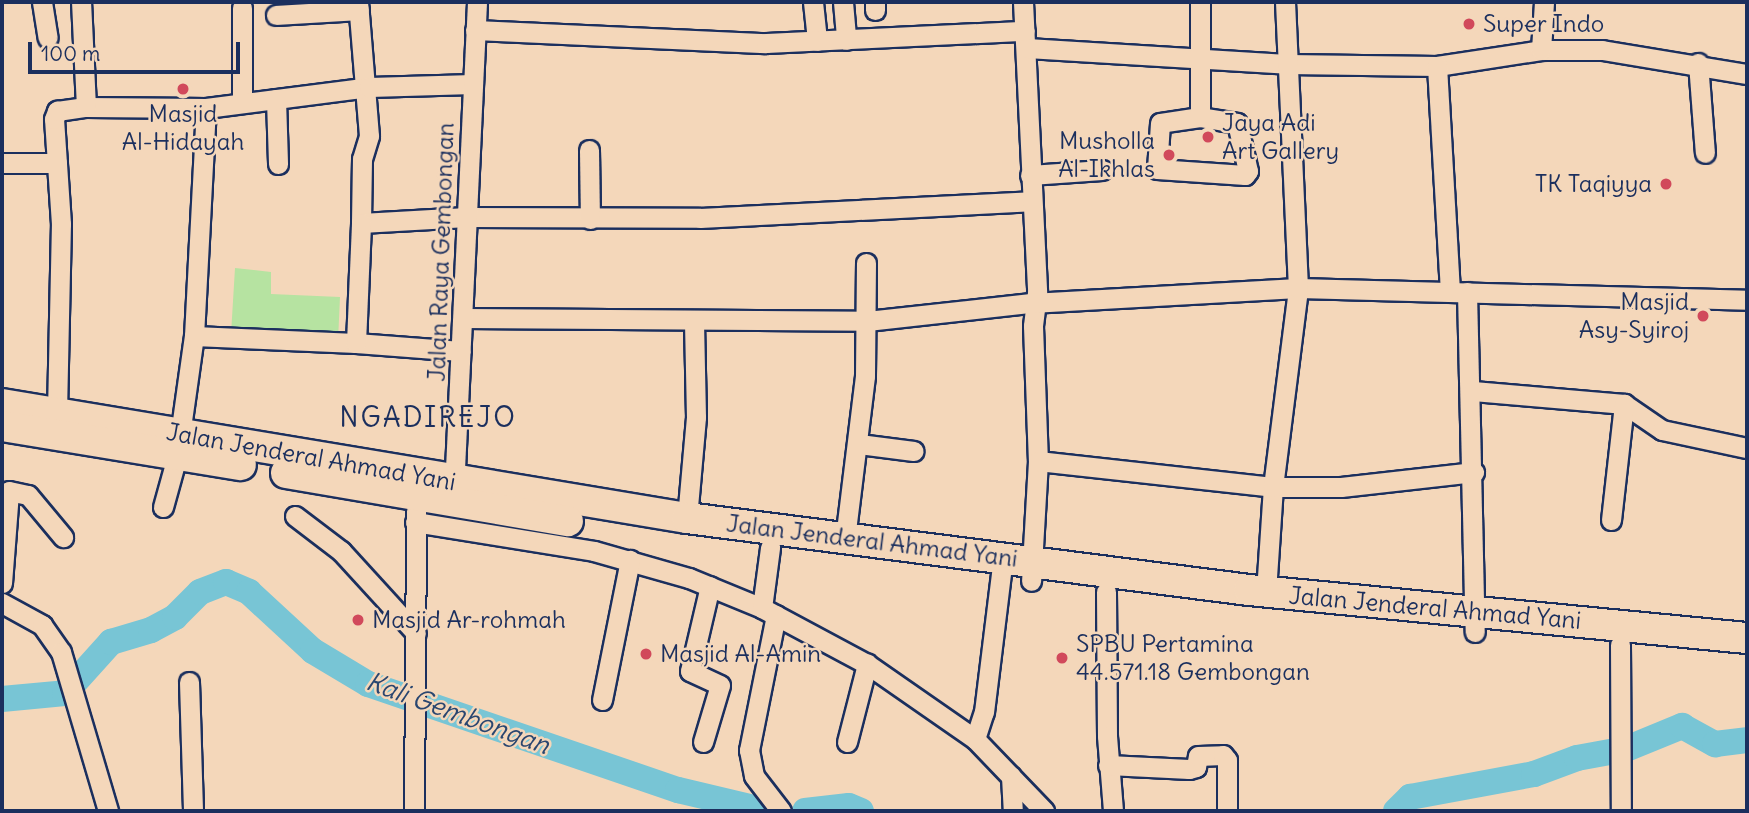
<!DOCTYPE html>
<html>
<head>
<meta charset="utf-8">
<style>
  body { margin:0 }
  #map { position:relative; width:1749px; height:813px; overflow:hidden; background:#f4d7ba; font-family:Delius,sans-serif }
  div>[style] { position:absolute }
  .green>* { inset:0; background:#b6e3a1 }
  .river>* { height:26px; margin:-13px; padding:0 13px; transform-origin:13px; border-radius:13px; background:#78c5d5 }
  .roads { filter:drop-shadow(2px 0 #1b2f5e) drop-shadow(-2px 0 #1b2f5e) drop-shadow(0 2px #1b2f5e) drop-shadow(0 -2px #1b2f5e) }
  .minor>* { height:19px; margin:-9.5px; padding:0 9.5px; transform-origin:9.5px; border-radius:9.5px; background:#f4d7ba }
  .highway>* { height:30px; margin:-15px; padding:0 15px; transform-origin:15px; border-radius:15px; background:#f4d7ba }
  .dots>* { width:19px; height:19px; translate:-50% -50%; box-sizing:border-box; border:4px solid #f4d7ba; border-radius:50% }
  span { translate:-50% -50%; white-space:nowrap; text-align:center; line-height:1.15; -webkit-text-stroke:5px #f4d7ba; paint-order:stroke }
  .poi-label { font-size:24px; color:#1b2f5e }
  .left { translate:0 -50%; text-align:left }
  .right { translate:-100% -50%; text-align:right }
  .street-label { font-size:24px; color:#1b2f5e }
  .water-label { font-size:26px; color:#294670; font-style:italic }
  .quarter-label { font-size:28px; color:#1b2f5e; letter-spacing:2px }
  .frame { position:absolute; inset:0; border:4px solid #1b2f5e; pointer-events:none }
  .scale { position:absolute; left:28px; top:42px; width:212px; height:32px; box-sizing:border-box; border:4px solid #1b2f5e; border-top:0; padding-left:9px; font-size:21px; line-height:24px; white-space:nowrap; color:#1b2f5e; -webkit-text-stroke:5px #f4d7ba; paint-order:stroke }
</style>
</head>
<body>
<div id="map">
  <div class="green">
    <i style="clip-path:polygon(235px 268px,271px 272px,271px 294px,340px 297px,338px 341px,231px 334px)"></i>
  </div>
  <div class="river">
    <i style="left:2px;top:699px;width:63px;rotate:-5.4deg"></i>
    <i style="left:65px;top:693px;width:69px;rotate:-48deg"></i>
    <i style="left:111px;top:642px;width:42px;rotate:-16.7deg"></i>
    <i style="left:151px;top:630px;width:27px;rotate:-28deg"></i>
    <i style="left:175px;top:617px;width:35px;rotate:-45deg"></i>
    <i style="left:200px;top:592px;width:28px;rotate:-21deg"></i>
    <i style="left:226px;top:582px;width:25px;rotate:23deg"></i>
    <i style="left:249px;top:592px;width:87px;rotate:42.7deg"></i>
    <i style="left:313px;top:651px;width:64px;rotate:31deg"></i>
    <i style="left:368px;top:684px;width:328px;rotate:18.9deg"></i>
    <i style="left:678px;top:790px;width:91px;rotate:13.3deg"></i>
    <i style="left:805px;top:811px;width:44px;rotate:-6.5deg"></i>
    <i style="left:849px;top:806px;width:13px;rotate:23deg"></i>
    <i style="left:1396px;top:811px;width:20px;rotate:-45deg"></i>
    <i style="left:1410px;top:797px;width:126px;rotate:-10.5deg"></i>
    <i style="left:1534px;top:774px;width:46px;rotate:-20.4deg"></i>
    <i style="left:1577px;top:758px;width:50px;rotate:-10.4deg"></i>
    <i style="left:1626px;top:749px;width:61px;rotate:-22.3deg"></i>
    <i style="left:1682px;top:726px;width:38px;rotate:29deg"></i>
    <i style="left:1715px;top:744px;width:32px;rotate:-7deg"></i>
  </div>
  <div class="roads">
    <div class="minor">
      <i style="left:42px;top:2px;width:36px;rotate:81deg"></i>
      <i style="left:358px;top:2px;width:134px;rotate:85.3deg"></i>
      <i style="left:369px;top:136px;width:24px;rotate:107deg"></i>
      <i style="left:362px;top:159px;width:64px;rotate:90.9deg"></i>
      <i style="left:361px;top:223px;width:106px;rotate:-3.2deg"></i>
      <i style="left:467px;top:217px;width:233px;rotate:0.2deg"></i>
      <i style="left:700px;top:218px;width:331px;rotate:-2.9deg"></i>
      <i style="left:813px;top:2px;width:39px;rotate:84deg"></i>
      <i style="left:843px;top:2px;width:38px;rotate:85deg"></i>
      <i style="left:875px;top:2px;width:8px;rotate:90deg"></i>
      <i style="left:1023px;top:2px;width:291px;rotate:87.2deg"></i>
      <i style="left:1037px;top:293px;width:33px;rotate:97deg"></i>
      <i style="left:1033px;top:326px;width:135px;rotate:87.9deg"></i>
      <i style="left:1038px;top:461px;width:120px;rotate:93.3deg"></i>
      <i style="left:242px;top:8px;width:95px;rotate:90deg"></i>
      <i style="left:276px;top:15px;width:83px;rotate:-3.4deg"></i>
      <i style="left:475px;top:30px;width:291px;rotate:2.6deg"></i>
      <i style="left:766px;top:43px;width:259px;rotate:-2.7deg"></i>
      <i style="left:1027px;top:48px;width:260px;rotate:3.5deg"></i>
      <i style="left:1287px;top:64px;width:150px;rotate:0.8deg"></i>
      <i style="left:1437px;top:66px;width:105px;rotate:-8.7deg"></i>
      <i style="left:1541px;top:50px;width:61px"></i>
      <i style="left:1602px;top:50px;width:147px;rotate:9.4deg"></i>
      <i style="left:1541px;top:50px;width:48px;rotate:-86.4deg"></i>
      <i style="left:1698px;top:63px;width:90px;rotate:85.6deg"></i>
      <i style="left:1437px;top:66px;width:226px;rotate:86.7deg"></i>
      <i style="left:276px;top:99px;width:65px;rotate:88.2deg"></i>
      <i style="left:86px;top:107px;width:120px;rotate:0.5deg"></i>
      <i style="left:206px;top:108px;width:164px;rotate:-7.3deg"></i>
      <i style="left:369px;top:87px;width:104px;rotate:-1.7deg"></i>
      <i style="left:1200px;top:117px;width:40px;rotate:171.5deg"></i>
      <i style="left:1160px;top:123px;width:46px;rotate:93.7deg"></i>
      <i style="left:1157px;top:169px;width:88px;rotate:3.9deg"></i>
      <i style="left:1245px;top:175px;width:5px;rotate:-53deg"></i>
      <i style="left:1248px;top:171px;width:49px;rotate:-102.9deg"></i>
      <i style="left:1237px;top:123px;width:37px;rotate:-171deg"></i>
      <i style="left:1200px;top:117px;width:115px;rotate:-90deg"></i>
      <i style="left:589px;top:150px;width:69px;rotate:89.2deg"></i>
      <i style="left:2px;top:163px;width:55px"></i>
      <i style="left:1030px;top:175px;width:72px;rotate:-4deg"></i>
      <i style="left:1467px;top:292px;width:340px;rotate:88.7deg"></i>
      <i style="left:463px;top:318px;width:404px;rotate:0.4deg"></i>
      <i style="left:867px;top:321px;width:165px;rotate:-6.3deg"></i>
      <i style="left:1031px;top:303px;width:267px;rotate:-3.2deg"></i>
      <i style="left:1298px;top:288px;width:449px;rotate:1.5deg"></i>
      <i style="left:194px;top:336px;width:228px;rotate:-87deg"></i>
      <i style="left:356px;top:343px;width:105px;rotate:4.4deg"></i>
      <i style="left:1473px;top:391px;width:152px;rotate:4.9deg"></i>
      <i style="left:1624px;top:404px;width:46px;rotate:34.4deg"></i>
      <i style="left:1662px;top:430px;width:87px;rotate:12deg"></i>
      <i style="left:57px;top:413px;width:189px;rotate:-88.8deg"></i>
      <i style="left:61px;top:224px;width:105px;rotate:-93.8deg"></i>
      <i style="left:54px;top:119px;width:9px;rotate:-69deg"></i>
      <i style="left:57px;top:111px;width:29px;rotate:-8deg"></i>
      <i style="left:86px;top:107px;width:105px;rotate:-92.7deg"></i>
      <i style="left:180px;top:435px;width:100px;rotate:-82deg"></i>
      <i style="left:194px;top:336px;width:162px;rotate:2.5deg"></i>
      <i style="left:356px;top:343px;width:120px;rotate:-87.6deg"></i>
      <i style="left:859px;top:444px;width:55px;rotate:7.3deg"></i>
      <i style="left:1038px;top:461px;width:236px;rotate:6.3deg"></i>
      <i style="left:1273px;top:487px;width:68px"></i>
      <i style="left:1341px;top:487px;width:134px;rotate:-6.4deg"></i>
      <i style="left:454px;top:490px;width:489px;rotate:-87.3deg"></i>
      <i style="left:163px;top:507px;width:53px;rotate:-74.6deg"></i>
      <i style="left:295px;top:516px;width:58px;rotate:37.3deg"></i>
      <i style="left:341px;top:551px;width:111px;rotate:47.6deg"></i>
      <i style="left:687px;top:518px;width:101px;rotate:-84.9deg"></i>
      <i style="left:696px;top:417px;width:96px;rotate:-91.2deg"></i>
      <i style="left:1611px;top:520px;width:117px;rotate:-83.6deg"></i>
      <i style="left:415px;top:522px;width:181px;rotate:9.2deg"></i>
      <i style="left:594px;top:551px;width:99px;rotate:15.9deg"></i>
      <i style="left:689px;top:578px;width:79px;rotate:22.3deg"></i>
      <i style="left:762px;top:608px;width:119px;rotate:28.1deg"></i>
      <i style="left:867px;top:664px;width:131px;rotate:34.8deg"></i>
      <i style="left:975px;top:739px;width:100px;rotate:46.2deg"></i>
      <i style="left:845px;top:539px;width:164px;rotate:-83deg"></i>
      <i style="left:865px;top:376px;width:113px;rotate:-89.5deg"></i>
      <i style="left:2px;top:583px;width:92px;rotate:-85.6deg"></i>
      <i style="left:9px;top:491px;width:19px;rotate:12deg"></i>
      <i style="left:28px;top:495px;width:55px;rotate:50.2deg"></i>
      <i style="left:1106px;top:592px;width:144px;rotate:89.6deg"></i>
      <i style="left:1107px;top:736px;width:75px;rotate:85.4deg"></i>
      <i style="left:1266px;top:592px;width:105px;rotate:-86.2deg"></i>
      <i style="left:1273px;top:487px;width:201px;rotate:-82.8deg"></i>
      <i style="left:1298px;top:288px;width:286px;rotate:-92.6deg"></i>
      <i style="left:2px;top:603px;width:46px;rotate:28.8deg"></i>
      <i style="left:42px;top:625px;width:33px;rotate:55deg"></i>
      <i style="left:61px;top:652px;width:166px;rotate:73.5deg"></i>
      <i style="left:762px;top:608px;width:61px;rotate:-82.4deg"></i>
      <i style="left:776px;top:615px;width:138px;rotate:101.3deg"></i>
      <i style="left:749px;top:750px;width:26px;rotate:79deg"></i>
      <i style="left:754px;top:776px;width:44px;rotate:52.4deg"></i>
      <i style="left:1620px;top:645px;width:166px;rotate:89.7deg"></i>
      <i style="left:189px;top:682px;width:129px;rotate:88.2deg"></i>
      <i style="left:602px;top:700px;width:143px;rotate:-78.7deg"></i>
      <i style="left:975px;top:739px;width:28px;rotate:-72deg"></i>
      <i style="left:984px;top:712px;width:155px;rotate:-83deg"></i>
      <i style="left:703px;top:742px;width:59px;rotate:-73.4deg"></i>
      <i style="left:720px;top:685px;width:33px;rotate:-155deg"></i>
      <i style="left:690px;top:671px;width:87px;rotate:-76.8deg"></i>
      <i style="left:847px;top:742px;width:81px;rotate:-75.6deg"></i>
      <i style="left:1108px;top:765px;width:81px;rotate:2.8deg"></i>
      <i style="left:1189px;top:769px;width:7px;rotate:-16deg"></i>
      <i style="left:1196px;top:767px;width:11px;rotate:-80deg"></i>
      <i style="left:1198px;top:756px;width:25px;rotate:-2deg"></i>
      <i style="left:1223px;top:755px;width:6px;rotate:51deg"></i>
      <i style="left:1227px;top:760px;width:51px;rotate:90deg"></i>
      <i style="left:1011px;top:776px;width:35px;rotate:87deg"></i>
      <i style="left:414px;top:811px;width:300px;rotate:-89.6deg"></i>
    </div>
    <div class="highway">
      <i style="left:2px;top:404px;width:694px;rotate:9.45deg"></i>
      <i style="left:687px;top:518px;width:567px;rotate:7.3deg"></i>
      <i style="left:1249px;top:590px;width:500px;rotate:5.51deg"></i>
      <i style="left:2px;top:426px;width:242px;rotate:9.3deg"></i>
      <i style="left:286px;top:473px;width:286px;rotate:9.7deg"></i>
    </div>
  </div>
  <div class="dots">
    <i style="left:1469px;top:24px;background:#d1495b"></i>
    <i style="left:183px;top:89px;background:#d1495b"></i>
    <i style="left:1208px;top:137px;background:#d1495b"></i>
    <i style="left:1169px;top:155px;background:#d1495b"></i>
    <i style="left:1666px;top:184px;background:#d1495b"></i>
    <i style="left:1703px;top:316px;background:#d1495b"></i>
    <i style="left:358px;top:620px;background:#d1495b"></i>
    <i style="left:646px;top:654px;background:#d1495b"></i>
    <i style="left:1062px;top:658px;background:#d1495b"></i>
  </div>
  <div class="poi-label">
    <span class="left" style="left:1483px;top:24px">Super Indo</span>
    <span style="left:183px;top:128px">Masjid<br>Al-Hidayah</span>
    <span class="left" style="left:1222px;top:137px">Jaya Adi<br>Art Gallery</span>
    <span class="right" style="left:1155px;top:155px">Musholla<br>Al-Ikhlas</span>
    <span class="right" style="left:1652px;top:184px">TK Taqiyya</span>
    <span class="right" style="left:1689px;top:316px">Masjid<br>Asy-Syiroj</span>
    <span class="left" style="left:372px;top:620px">Masjid Ar-rohmah</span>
    <span class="left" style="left:1076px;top:658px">SPBU Pertamina<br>44.571.18 Gembongan</span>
    <span class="left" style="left:660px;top:654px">Masjid Al-Amin</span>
  </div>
  <div class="street-label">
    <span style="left:441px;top:252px;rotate:-88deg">Jalan Raya Gembongan</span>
    <span style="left:311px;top:457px;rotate:10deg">Jalan Jenderal Ahmad Yani</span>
    <span style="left:872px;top:541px;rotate:7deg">Jalan Jenderal Ahmad Yani</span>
    <span style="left:1435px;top:608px;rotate:5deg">Jalan Jenderal Ahmad Yani</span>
  </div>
  <div class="water-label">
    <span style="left:458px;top:713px;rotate:20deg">Kali Gembongan</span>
  </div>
  <div class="quarter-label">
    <span style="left:428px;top:417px">NGADIREJO</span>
  </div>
  <div class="frame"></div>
  <div class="scale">100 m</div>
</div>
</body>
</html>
